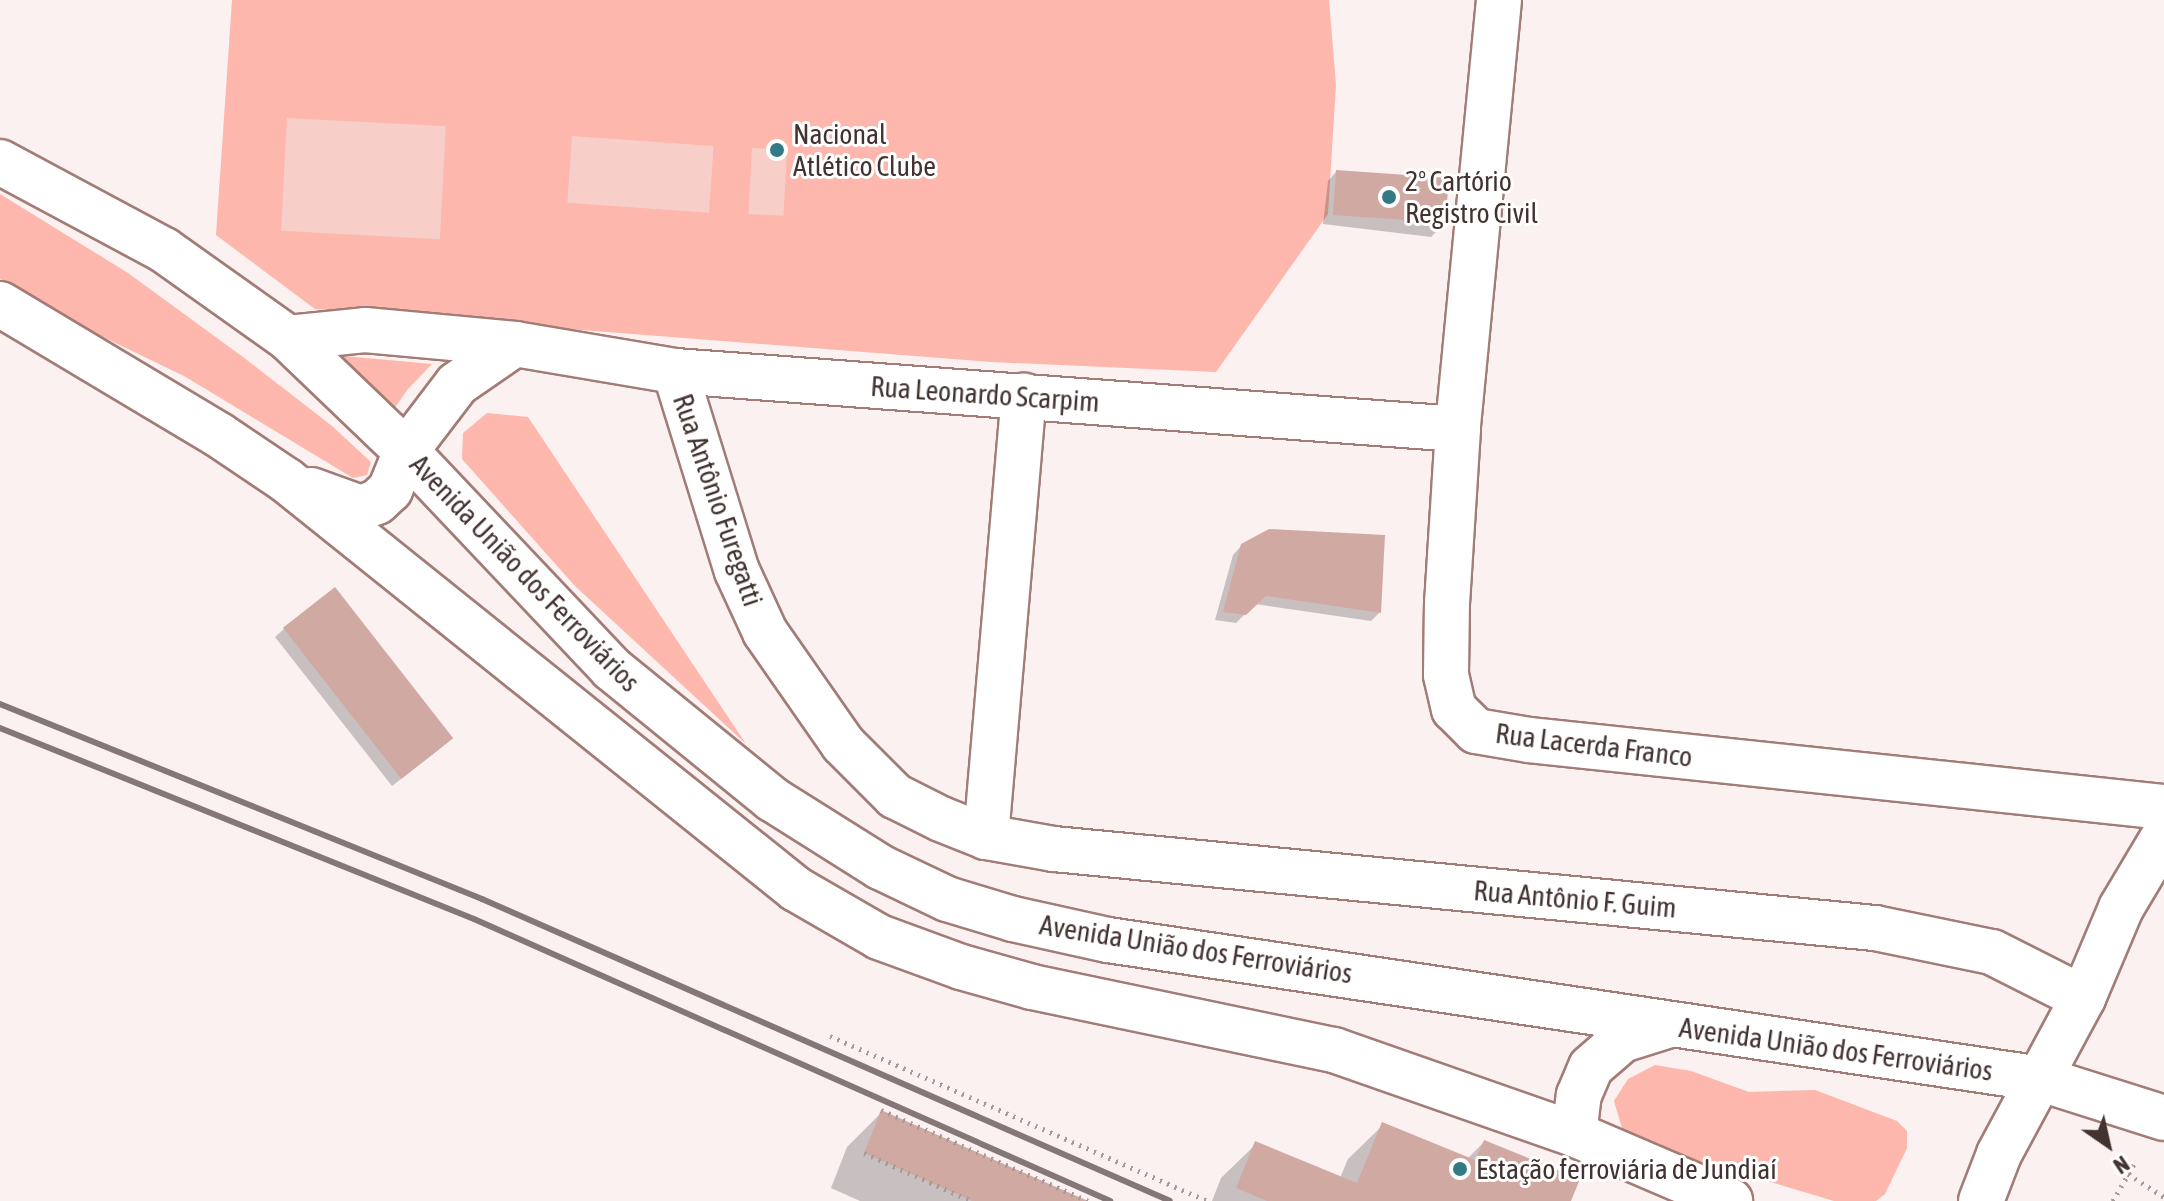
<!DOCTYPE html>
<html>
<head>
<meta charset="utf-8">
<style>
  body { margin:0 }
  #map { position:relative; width:2164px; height:1201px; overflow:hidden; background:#faf1f0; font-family:"Asap Condensed",sans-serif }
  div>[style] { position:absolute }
  .green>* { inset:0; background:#fdb7ad }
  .water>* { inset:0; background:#f7cfc8; transform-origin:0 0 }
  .shadow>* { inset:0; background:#0003 }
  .building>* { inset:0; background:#d1a9a3; transform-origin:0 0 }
  .path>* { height:5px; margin-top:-2.5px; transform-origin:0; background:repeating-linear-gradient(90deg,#a69a99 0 2px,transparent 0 8px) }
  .roads { filter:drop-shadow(2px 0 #a27c77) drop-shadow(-2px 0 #a27c77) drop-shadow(0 2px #a27c77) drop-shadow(0 -2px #a27c77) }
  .minor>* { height:44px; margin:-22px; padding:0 22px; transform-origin:22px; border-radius:22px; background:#fff }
  .major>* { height:44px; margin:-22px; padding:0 22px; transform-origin:22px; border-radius:22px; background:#fff }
  .rail>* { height:6px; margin:-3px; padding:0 3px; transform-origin:3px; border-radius:3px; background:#857776 }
  .dots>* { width:22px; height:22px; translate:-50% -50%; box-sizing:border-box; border:4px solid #fff; border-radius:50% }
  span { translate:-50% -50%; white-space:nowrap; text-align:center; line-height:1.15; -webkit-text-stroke:6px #fff; paint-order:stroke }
  .poi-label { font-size:28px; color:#423230 }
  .left { translate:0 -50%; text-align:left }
  .street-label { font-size:28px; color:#423230 }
  .north { position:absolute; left:2068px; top:1105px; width:80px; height:80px; -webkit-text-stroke:6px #fff; paint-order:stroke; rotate:146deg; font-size:22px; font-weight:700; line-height:32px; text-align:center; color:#423230 }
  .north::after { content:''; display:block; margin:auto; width:28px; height:36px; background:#423230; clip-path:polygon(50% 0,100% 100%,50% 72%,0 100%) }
</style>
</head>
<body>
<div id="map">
  <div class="green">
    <i style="clip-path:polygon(232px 0,1329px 0,1336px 85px,1328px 214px,1216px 372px,991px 362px,315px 309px,216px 235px)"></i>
    <i style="clip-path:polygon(0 194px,128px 273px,243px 357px,332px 426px,371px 462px,367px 475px,353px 478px,184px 376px,101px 336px,0 279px)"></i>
    <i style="clip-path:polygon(332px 353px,344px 356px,432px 364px,407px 390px,390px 415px)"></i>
    <i style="clip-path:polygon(487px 413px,528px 417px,746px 744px,575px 586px,462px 459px,463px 433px)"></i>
    <i style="clip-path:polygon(1655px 1065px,1691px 1071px,1749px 1092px,1815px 1090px,1897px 1121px,1907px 1131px,1907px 1148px,1885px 1194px,1876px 1201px,1834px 1201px,1751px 1176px,1709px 1172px,1624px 1135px,1614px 1101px,1628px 1079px)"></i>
  </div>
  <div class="water">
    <i style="left:287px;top:118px;width:159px;height:113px;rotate:3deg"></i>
    <i style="left:572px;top:136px;width:142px;height:67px;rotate:4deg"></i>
    <i style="left:752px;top:148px;width:35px;height:66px;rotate:3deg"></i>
  </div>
  <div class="shadow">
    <i style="clip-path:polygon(1336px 172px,1440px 228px,1431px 237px,1323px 224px,1328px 181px)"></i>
    <i style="clip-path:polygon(1242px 545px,1380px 612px,1371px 621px,1255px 604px,1236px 623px,1215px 620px,1233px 555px)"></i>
    <i style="clip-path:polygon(284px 629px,442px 747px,392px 786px,275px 637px)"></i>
    <i style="clip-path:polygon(881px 1113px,1083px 1201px,860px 1201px,831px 1188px,847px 1147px)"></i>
    <i style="clip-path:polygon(1383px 1125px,1467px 1159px,1484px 1142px,1569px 1201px,1212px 1201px,1221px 1178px,1256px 1144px,1340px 1178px,1348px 1159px)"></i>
  </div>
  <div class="building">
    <i style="left:1336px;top:170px;width:113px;height:45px;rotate:4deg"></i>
    <i style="clip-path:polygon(1269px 529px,1385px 535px,1381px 613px,1266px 596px,1246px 615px,1223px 612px,1241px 544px)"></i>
    <i style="left:335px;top:587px;width:192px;height:66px;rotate:52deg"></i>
    <i style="clip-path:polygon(881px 1110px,1088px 1201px,972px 1201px,864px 1153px)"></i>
    <i style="clip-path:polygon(1382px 1122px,1475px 1160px,1484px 1140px,1580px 1179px,1571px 1201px,1267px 1201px,1236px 1188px,1255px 1141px,1357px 1183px)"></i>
  </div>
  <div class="path">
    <i style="left:830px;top:1036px;width:412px;rotate:23.6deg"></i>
    <i style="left:881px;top:1110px;width:226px;rotate:23.7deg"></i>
    <i style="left:864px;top:1153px;width:118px;rotate:24deg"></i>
    <i style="left:2128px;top:1174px;width:43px;rotate:32.6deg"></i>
    <i style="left:2113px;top:1201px;width:43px;rotate:-60.4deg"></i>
  </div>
  <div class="roads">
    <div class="minor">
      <i style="left:1499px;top:0;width:431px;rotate:95.5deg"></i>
      <i style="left:1458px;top:429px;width:173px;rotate:93.6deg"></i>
      <i style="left:1447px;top:602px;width:73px;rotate:90.8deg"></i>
      <i style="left:1446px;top:675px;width:35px;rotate:77deg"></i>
      <i style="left:1454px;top:709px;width:31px;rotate:45deg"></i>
      <i style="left:1476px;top:731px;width:54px;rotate:9.6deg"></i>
      <i style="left:1529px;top:740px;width:639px;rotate:6.02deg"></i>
      <i style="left:288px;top:338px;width:77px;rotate:-5.9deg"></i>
      <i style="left:365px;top:330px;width:151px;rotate:5.3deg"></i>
      <i style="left:515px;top:344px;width:162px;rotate:9.6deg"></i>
      <i style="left:675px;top:371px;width:785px;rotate:4.24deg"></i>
      <i style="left:675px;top:371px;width:209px;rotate:72.8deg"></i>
      <i style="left:737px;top:571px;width:67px;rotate:65.3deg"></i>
      <i style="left:765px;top:632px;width:136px;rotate:55.1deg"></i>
      <i style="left:843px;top:744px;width:74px;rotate:45deg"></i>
      <i style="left:895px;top:796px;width:51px;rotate:26.6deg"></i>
      <i style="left:941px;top:819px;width:48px;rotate:21.8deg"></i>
      <i style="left:986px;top:837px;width:69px;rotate:10deg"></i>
      <i style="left:1054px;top:849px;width:825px;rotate:5.5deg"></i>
      <i style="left:1875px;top:928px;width:119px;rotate:11.6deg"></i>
      <i style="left:1992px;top:952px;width:102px;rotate:26.8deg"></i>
      <i style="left:406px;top:451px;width:84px;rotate:-52.7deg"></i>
      <i style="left:457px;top:384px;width:70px;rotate:-34.6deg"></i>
      <i style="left:986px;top:837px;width:443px;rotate:-85.1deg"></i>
    </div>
    <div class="major">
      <i style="left:0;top:162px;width:186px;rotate:28.2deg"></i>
      <i style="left:164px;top:250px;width:152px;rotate:35.4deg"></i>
      <i style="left:288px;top:338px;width:163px;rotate:43.8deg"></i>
      <i style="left:406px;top:451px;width:299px;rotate:46.6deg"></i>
      <i style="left:611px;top:668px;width:208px;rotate:39.1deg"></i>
      <i style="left:772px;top:799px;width:128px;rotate:32.2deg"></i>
      <i style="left:880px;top:867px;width:74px;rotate:25.5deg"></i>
      <i style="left:947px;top:899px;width:69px;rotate:16.9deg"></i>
      <i style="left:1013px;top:919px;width:97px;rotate:12.5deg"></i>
      <i style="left:1108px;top:940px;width:943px;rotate:8.47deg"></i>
      <i style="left:2041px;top:1079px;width:129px;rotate:17.6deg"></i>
      <i style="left:0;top:304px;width:255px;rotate:30.9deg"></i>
      <i style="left:219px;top:435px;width:81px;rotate:33.9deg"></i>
      <i style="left:286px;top:480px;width:654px;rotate:38.73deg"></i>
      <i style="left:796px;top:889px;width:96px;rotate:30deg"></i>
      <i style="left:879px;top:937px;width:87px;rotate:20.1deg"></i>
      <i style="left:961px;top:967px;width:74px;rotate:15.7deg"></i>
      <i style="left:1032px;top:987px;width:309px;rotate:11.8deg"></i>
      <i style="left:1334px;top:1050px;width:254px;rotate:19.3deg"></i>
      <i style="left:1574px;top:1134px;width:170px;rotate:23.2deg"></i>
      <i style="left:311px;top:490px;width:53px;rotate:19.8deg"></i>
      <i style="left:361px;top:508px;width:17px;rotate:-21deg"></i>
      <i style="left:377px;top:502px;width:18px;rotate:-43deg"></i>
      <i style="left:390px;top:490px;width:42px;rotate:-67.7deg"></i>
      <i style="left:1574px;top:1134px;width:39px;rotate:-83deg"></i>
      <i style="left:1579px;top:1095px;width:30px;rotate:-67deg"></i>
      <i style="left:1591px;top:1067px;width:41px;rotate:-41.1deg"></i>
      <i style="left:1622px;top:1040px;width:50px;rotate:-17.4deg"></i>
      <i style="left:1981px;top:1201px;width:50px;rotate:-69deg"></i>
      <i style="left:1999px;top:1154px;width:177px;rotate:-61.7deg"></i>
      <i style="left:2083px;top:998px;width:98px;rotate:-67.1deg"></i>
      <i style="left:2121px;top:908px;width:84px;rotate:-59.2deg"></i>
    </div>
  </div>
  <div class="rail">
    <i style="left:0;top:704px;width:520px;rotate:22.03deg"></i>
    <i style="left:482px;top:899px;width:751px;rotate:23.7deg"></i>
    <i style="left:0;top:728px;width:511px;rotate:21.95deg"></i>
    <i style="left:474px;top:919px;width:696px;rotate:23.91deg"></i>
  </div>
  <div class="dots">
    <i style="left:777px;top:150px;background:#337a85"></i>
    <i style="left:1389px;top:197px;background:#337a85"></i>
    <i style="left:1460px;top:1169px;background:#337a85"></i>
  </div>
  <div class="poi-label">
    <span class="left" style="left:793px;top:150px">Nacional<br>Atlético Clube</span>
    <span class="left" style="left:1405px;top:197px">2º Cartório<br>Registro Civil</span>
    <span class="left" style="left:1476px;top:1169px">Estação ferroviária de Jundiaí</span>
  </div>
  <div class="street-label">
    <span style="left:985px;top:394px;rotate:4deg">Rua Leonardo Scarpim</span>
    <span style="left:718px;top:500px;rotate:71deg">Rua Antônio Furegatti</span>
    <span style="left:525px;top:573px;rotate:46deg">Avenida União dos Ferroviários</span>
    <span style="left:1594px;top:745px;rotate:7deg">Rua Lacerda Franco</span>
    <span style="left:1575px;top:899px;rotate:5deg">Rua Antônio F. Guim</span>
    <span style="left:1196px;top:949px;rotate:9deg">Avenida União dos Ferroviários</span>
    <span style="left:1836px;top:1049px;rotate:8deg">Avenida União dos Ferroviários</span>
  </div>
  <div class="north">N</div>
</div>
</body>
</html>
